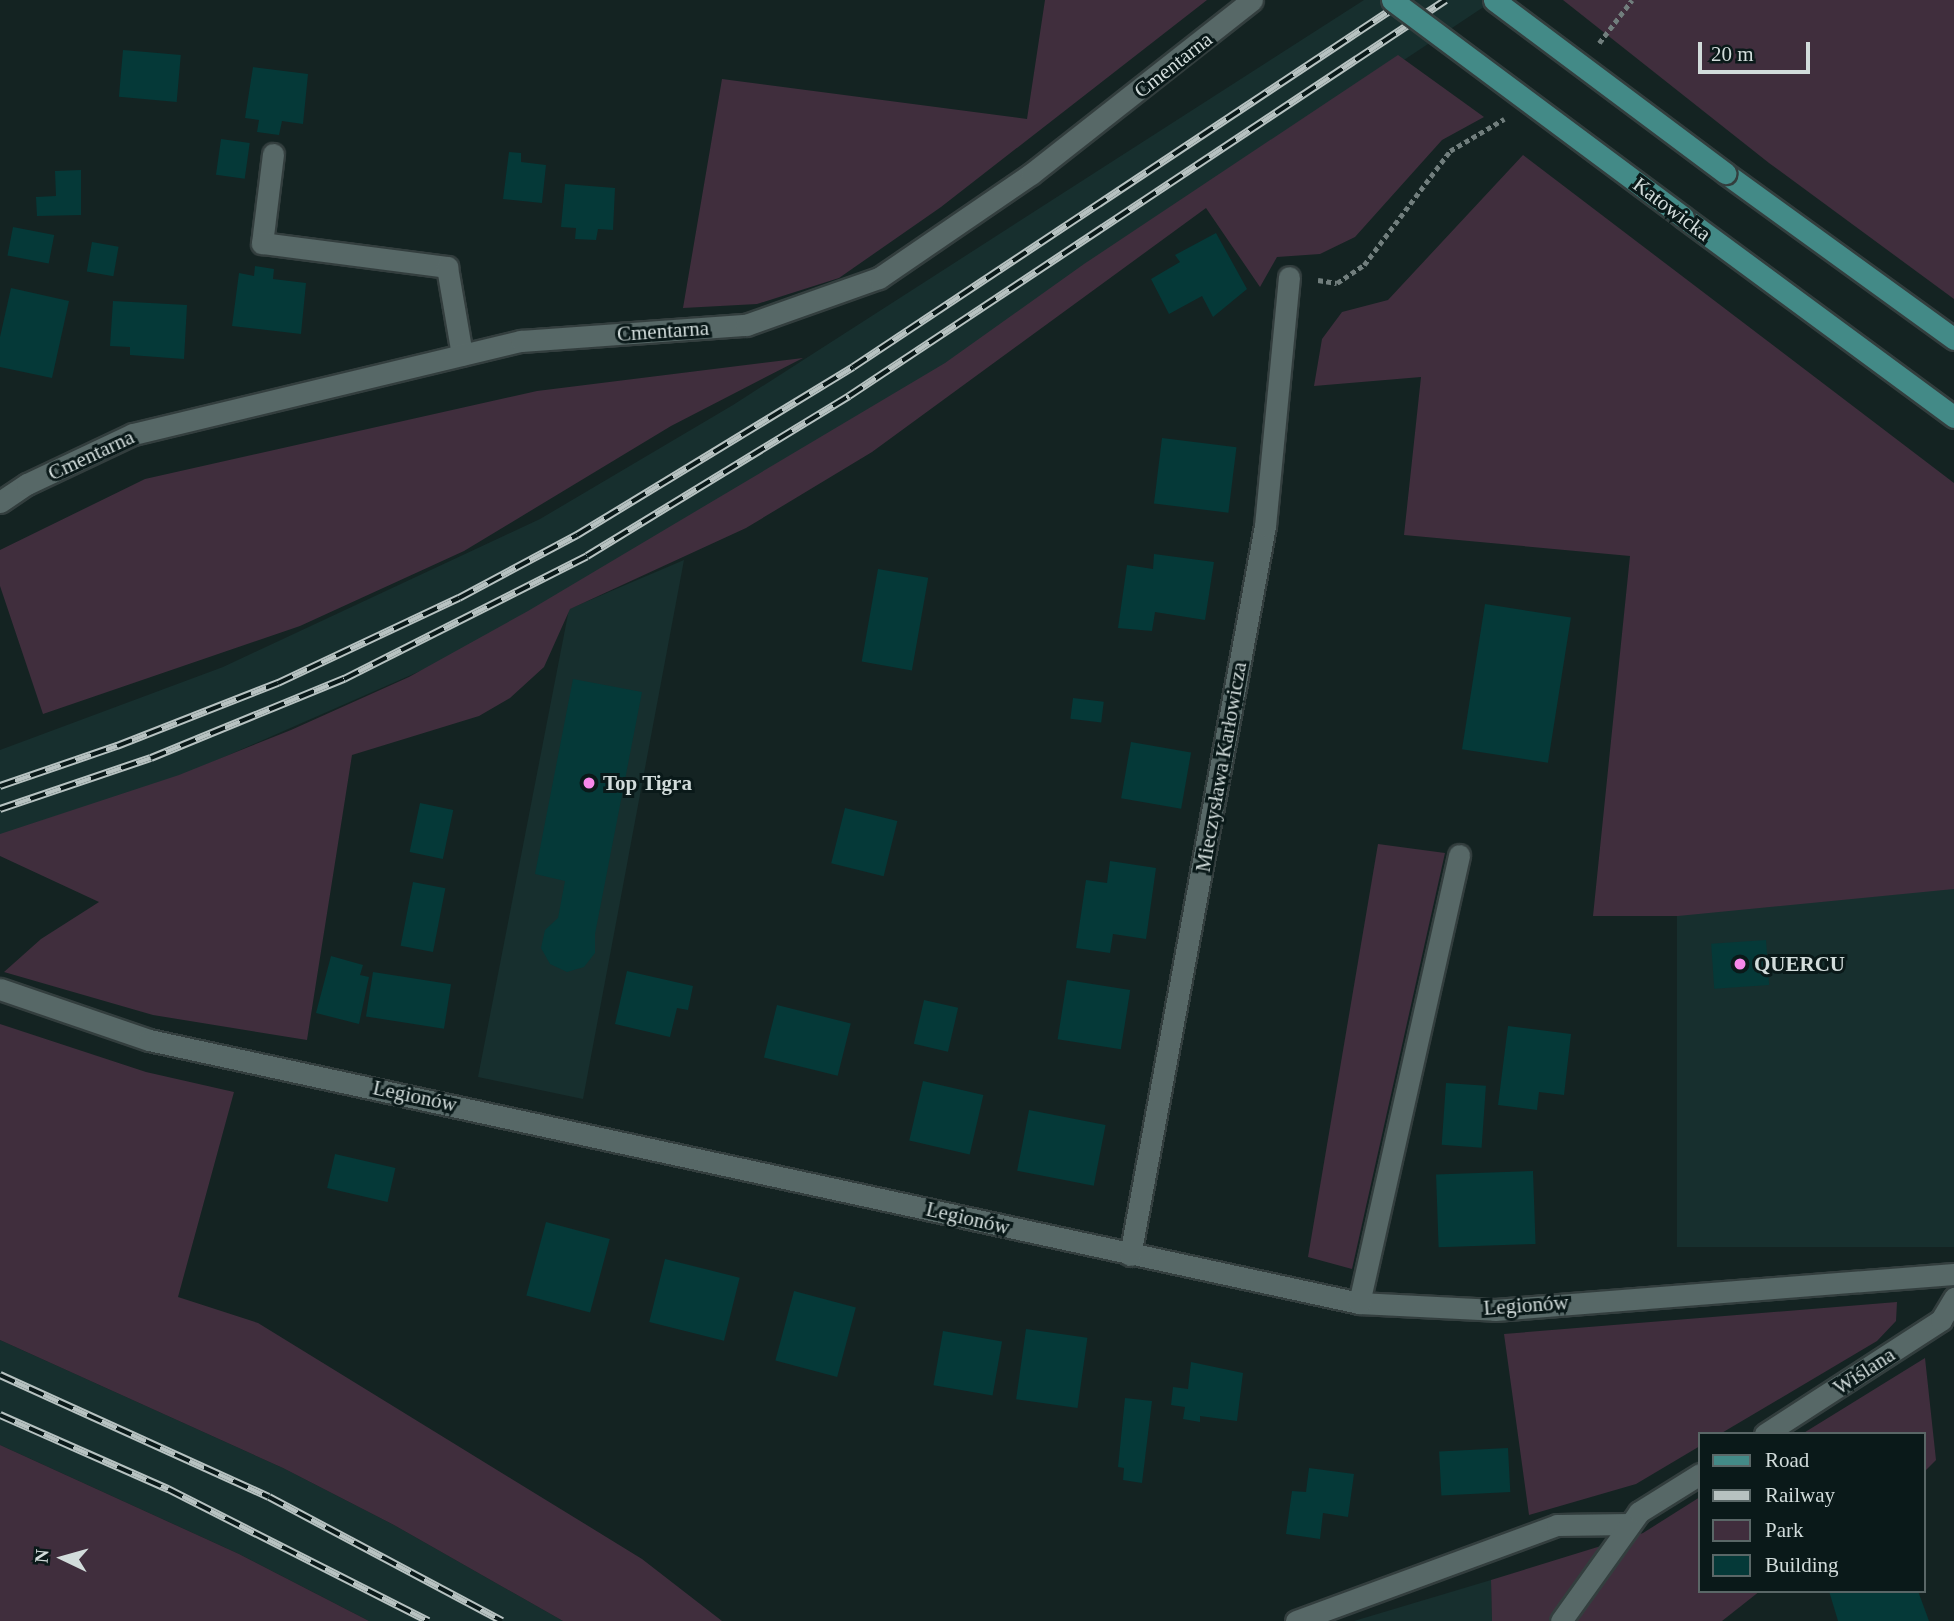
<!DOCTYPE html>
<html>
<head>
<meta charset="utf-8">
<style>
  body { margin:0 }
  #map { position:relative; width:1954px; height:1621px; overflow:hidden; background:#142322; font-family:Georgia,serif }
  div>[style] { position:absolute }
  .built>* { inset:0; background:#172f2e; transform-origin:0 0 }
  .green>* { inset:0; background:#402e3d }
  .building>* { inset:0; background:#053938; transform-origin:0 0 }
  .path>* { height:4.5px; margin-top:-2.25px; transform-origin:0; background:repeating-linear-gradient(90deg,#717e7d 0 5px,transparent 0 8.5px) }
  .roads { filter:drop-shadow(2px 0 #333e3e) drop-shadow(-2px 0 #333e3e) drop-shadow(0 2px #333e3e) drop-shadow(0 -2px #333e3e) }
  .minor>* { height:21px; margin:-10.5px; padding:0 10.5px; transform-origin:10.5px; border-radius:10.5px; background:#576867 }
  .major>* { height:21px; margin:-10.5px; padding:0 10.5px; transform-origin:10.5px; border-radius:10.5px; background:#438a87 }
  .rail>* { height:8px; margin-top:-4px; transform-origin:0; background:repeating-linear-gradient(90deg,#0a1919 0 16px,#b7c2c1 0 32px); box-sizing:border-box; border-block:2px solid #b7c2c1 }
  .bridges { filter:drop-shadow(2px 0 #333e3e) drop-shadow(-2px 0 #333e3e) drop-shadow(0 2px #333e3e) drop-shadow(0 -2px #333e3e) }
  .major-bridge>* { height:21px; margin:-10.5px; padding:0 10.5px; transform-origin:10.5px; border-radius:10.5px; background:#438a87 }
  .dots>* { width:19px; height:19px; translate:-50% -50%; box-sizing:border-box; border:4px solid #0a1919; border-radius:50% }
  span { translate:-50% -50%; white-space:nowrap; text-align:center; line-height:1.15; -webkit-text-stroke:6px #0a1919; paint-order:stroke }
  .street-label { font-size:21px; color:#d2dcdb }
  .poi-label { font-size:21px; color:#d2dcdb; font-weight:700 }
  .left { translate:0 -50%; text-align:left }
  .legend { position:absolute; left:1698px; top:1432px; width:228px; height:161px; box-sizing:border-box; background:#0a1919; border:2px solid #5a6767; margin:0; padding:9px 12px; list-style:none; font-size:21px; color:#d2dcdb }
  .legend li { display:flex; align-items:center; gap:14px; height:35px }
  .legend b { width:35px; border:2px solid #5a6767 }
  .north { position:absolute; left:28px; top:1523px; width:70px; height:70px; -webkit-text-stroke:5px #0a1919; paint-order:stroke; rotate:275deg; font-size:19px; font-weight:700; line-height:28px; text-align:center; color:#d2dcdb }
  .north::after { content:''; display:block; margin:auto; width:24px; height:32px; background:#d2dcdb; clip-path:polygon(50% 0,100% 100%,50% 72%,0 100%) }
  .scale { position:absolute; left:1698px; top:42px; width:112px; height:32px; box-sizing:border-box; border:4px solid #d2dcdb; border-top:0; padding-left:9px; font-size:21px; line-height:24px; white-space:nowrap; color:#d2dcdb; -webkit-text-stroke:5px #0a1919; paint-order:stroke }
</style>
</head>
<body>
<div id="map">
  <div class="built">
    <i style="clip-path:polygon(1364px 0,1494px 0,879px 410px,452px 657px,165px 783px,0 841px,0 750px,223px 667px,540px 519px,733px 405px)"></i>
    <i style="clip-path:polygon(684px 560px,583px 1099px,478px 1077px,569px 609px)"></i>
    <i style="left:1954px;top:889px;width:358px;height:277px;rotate:90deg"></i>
    <i style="clip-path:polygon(0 1340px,283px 1468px,394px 1525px,563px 1621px,369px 1621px,239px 1554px,0 1445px)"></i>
    <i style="clip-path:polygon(1491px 1580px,1492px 1621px,1354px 1621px)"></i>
  </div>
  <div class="green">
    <i style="clip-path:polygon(1045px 0,1207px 0,941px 207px,839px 278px,757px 304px,683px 308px,722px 79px,1027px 119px)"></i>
    <i style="clip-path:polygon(1563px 0,1954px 0,1954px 299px,1769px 163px)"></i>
    <i style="clip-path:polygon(1398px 55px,1484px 117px,1442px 140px,1355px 237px,1320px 254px,1277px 257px,1260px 287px,1206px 208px,872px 452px,746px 528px,570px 609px,544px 667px,510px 698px,479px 716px,352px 755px,307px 1040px,153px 1015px,4px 972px,41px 939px,99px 902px,0 856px,0 834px,179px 775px,291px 730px,409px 677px,528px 611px,945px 363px,1084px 264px)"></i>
    <i style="clip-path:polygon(1523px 155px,1954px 483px,1954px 889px,1678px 916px,1593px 916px,1630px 556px,1404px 535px,1421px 377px,1314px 386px,1322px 339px,1342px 312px,1388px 300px)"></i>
    <i style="clip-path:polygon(803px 358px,671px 426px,464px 551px,300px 626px,43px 714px,0 586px,0 550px,145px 479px,537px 391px)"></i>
    <i style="clip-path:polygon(1378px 844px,1445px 853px,1352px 1269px,1308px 1257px)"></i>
    <i style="clip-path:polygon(0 1024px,146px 1072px,234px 1092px,178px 1297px,258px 1323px,642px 1559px,722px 1621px,563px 1621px,394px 1525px,283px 1468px,0 1340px)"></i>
    <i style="clip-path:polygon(1897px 1302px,1896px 1321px,1877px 1341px,1720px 1434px,1700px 1434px,1700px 1446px,1636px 1484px,1529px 1515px,1504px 1334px)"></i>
    <i style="clip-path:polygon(1925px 1358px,1936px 1460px,1924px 1472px,1924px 1434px,1802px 1434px)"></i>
    <i style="clip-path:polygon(0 1445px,239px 1554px,369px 1621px,0 1621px)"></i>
    <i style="clip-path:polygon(1700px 1497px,1700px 1591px,1760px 1591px,1722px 1621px,1492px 1621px,1491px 1580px,1643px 1533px)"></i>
  </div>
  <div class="building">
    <i style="left:123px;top:50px;width:58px;height:47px;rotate:5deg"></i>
    <i style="clip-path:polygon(253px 67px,308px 74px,303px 124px,282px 121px,279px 135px,257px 132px,259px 120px,245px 118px)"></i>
    <i style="left:221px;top:139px;width:29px;height:36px;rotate:8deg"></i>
    <i style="clip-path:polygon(509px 152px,521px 153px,521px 162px,546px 165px,542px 203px,503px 199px)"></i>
    <i style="clip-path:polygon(81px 170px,81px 215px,37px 216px,36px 197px,56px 196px,55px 171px)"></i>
    <i style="clip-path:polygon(565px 184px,615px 188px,613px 230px,598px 229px,596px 240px,575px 239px,576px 228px,561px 227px)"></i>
    <i style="left:13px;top:227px;width:42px;height:29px;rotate:11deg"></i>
    <i style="clip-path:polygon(1216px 233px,1247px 289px,1213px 317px,1202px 296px,1169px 314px,1151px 279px,1180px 262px,1175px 255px)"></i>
    <i style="left:92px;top:242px;width:27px;height:30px;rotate:10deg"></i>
    <i style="clip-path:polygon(255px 266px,274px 269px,273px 279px,306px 283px,301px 334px,232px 326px,239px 273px,254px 276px)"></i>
    <i style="clip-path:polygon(11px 288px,69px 301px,52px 378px,0 367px,0 337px)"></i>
    <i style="clip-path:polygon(113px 301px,187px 305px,184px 359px,130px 355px,130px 347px,110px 346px)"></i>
    <i style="left:1162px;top:438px;width:75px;height:66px;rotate:7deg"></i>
    <i style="clip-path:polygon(1154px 554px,1214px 562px,1205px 620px,1155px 612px,1152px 631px,1118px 628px,1127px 565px,1153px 569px)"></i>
    <i style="left:878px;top:569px;width:51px;height:94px;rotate:10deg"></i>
    <i style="left:1485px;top:604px;width:87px;height:147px;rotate:9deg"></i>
    <i style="clip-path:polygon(573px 679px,642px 692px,595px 934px,595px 953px,584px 967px,567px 972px,550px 964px,541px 948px,545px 930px,558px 918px,565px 881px,535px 874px)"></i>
    <i style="left:1073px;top:698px;width:31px;height:21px;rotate:7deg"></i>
    <i style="left:1131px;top:742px;width:61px;height:57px;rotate:10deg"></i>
    <i style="left:420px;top:803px;width:34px;height:50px;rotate:12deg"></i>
    <i style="left:845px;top:808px;width:54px;height:57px;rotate:14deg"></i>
    <i style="clip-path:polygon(1110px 861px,1156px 868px,1146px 939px,1113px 934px,1110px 953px,1076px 948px,1086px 880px,1107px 883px)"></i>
    <i style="left:413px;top:882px;width:33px;height:65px;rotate:11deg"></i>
    <i style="left:1766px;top:940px;width:45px;height:55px;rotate:86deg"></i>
    <i style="clip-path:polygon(331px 956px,363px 965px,360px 975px,369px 977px,359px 1024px,316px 1013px)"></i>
    <i style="clip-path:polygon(627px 971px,693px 986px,688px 1010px,677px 1008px,670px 1037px,615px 1024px)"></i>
    <i style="left:373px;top:972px;width:79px;height:45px;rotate:9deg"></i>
    <i style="left:1067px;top:980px;width:64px;height:60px;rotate:9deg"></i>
    <i style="left:924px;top:1000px;width:35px;height:45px;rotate:13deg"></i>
    <i style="left:777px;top:1005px;width:76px;height:54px;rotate:14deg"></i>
    <i style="clip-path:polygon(1508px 1026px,1571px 1034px,1564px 1095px,1539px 1092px,1537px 1110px,1498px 1105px)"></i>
    <i style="left:923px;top:1081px;width:62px;height:61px;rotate:13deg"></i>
    <i style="left:1446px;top:1083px;width:40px;height:62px;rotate:4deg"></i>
    <i style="left:1029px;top:1110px;width:78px;height:62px;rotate:11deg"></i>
    <i style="left:335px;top:1154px;width:62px;height:35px;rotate:13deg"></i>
    <i style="left:1533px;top:1171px;width:73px;height:97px;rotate:88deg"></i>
    <i style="left:546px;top:1222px;width:66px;height:76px;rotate:15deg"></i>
    <i style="left:665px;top:1259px;width:77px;height:65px;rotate:14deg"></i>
    <i style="left:794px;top:1291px;width:64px;height:72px;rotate:15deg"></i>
    <i style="left:1026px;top:1329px;width:62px;height:71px;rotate:8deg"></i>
    <i style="left:943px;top:1331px;width:60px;height:55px;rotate:10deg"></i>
    <i style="clip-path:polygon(1191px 1362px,1243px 1373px,1237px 1421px,1200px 1416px,1200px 1422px,1183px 1419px,1185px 1407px,1171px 1405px,1173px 1387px,1188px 1389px)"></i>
    <i style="clip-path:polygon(1125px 1398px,1152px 1401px,1142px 1483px,1123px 1480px,1124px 1468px,1118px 1467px)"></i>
    <i style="left:1508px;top:1448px;width:44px;height:69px;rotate:87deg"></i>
    <i style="clip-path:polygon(1309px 1468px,1354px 1474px,1348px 1517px,1323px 1513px,1320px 1539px,1286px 1534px,1292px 1491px,1306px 1492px)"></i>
    <i style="clip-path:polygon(1829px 1591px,1918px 1591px,1929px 1621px,1838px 1621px)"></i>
  </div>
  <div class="path">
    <i style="left:1599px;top:43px;width:54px;rotate:-52.5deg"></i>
    <i style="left:1318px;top:280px;width:19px;rotate:9deg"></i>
    <i style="left:1337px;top:283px;width:32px;rotate:-34deg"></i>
    <i style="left:1364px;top:265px;width:143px;rotate:-53deg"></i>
    <i style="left:1450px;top:151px;width:63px;rotate:-30.7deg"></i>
  </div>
  <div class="roads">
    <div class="minor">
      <i style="left:273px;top:154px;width:90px;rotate:97deg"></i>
      <i style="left:262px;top:243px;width:187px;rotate:7.4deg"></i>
      <i style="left:447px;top:267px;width:89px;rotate:80.3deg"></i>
      <i style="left:0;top:502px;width:32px;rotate:-34deg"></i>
      <i style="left:27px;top:484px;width:117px;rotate:-25.3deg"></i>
      <i style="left:133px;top:434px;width:399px;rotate:-13.5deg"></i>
      <i style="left:521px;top:341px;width:226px;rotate:-4.1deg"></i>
      <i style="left:746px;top:325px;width:141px;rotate:-19.5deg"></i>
      <i style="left:879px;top:278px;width:184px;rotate:-34.4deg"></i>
      <i style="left:1031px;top:174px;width:281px;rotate:-38.2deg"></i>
      <i style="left:0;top:989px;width:157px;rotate:18.9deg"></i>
      <i style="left:149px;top:1040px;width:1238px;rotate:12.26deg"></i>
      <i style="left:1359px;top:1303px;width:136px;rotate:2.9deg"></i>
      <i style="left:1495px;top:1310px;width:460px;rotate:-4.5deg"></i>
      <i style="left:1130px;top:1255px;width:741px;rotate:-79.51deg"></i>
      <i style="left:1265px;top:526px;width:250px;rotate:-84.5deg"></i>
      <i style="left:1359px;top:1303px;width:459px;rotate:-77.4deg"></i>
      <i style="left:1765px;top:1434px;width:210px;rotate:-32.9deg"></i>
      <i style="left:1941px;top:1320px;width:26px;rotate:-59deg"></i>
      <i style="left:1296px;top:1621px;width:278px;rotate:-20.2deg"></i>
      <i style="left:1557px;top:1525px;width:73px;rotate:-0.8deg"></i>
      <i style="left:1561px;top:1621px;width:134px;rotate:-54.4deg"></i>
      <i style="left:1639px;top:1512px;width:72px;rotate:-31.9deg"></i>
    </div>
    <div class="major">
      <i style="left:1725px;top:173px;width:283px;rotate:35.9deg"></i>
      <i style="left:1683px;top:217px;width:337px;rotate:36.4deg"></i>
    </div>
  </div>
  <div class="rail">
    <i style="left:0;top:786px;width:124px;rotate:-18.9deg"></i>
    <i style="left:117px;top:746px;width:173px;rotate:-21.4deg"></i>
    <i style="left:278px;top:683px;width:200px;rotate:-25.2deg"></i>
    <i style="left:459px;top:598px;width:134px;rotate:-28.1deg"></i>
    <i style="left:577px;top:535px;width:323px;rotate:-31.3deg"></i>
    <i style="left:853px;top:367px;width:664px;rotate:-33.57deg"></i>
    <i style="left:0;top:809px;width:159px;rotate:-18.7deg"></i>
    <i style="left:151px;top:758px;width:209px;rotate:-22.3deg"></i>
    <i style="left:344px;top:679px;width:272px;rotate:-26.8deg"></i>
    <i style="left:587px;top:556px;width:307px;rotate:-31.4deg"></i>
    <i style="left:849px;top:396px;width:716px;rotate:-33.56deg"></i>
    <i style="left:0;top:1375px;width:295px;rotate:24.4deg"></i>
    <i style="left:269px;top:1497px;width:264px;rotate:28deg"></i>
    <i style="left:0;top:1415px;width:184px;rotate:23.8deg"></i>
    <i style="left:168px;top:1489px;width:292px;rotate:26.9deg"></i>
  </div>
  <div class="bridges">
    <div class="major-bridge">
      <i style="left:1392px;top:0;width:363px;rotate:36.7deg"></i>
      <i style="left:1494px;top:0;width:289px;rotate:36.8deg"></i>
    </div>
  </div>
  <div class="dots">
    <i style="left:589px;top:783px;background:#f888ea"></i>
    <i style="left:1740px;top:964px;background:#f888ea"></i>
  </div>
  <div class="street-label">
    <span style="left:1173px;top:65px;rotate:-38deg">Cmentarna</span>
    <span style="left:1672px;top:209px;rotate:37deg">Katowicka</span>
    <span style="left:663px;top:331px;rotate:-4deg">Cmentarna</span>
    <span style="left:91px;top:455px;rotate:-25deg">Cmentarna</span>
    <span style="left:1221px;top:767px;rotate:-80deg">Mieczysława Karłowicza</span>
    <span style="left:415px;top:1096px;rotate:12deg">Legionów</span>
    <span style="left:968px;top:1218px;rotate:13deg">Legionów</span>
    <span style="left:1526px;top:1305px;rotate:-4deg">Legionów</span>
    <span style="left:1864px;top:1371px;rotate:-33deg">Wiślana</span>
  </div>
  <div class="poi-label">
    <span class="left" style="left:603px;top:783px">Top Tigra</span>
    <span class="left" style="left:1754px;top:964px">QUERCU</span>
  </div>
  <ul class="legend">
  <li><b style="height:9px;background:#438a87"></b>Road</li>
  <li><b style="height:9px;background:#b7c2c1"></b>Railway</li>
  <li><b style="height:19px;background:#402e3d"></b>Park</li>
  <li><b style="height:19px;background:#053938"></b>Building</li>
  </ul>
  <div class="north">N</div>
  <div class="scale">20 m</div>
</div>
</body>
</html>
